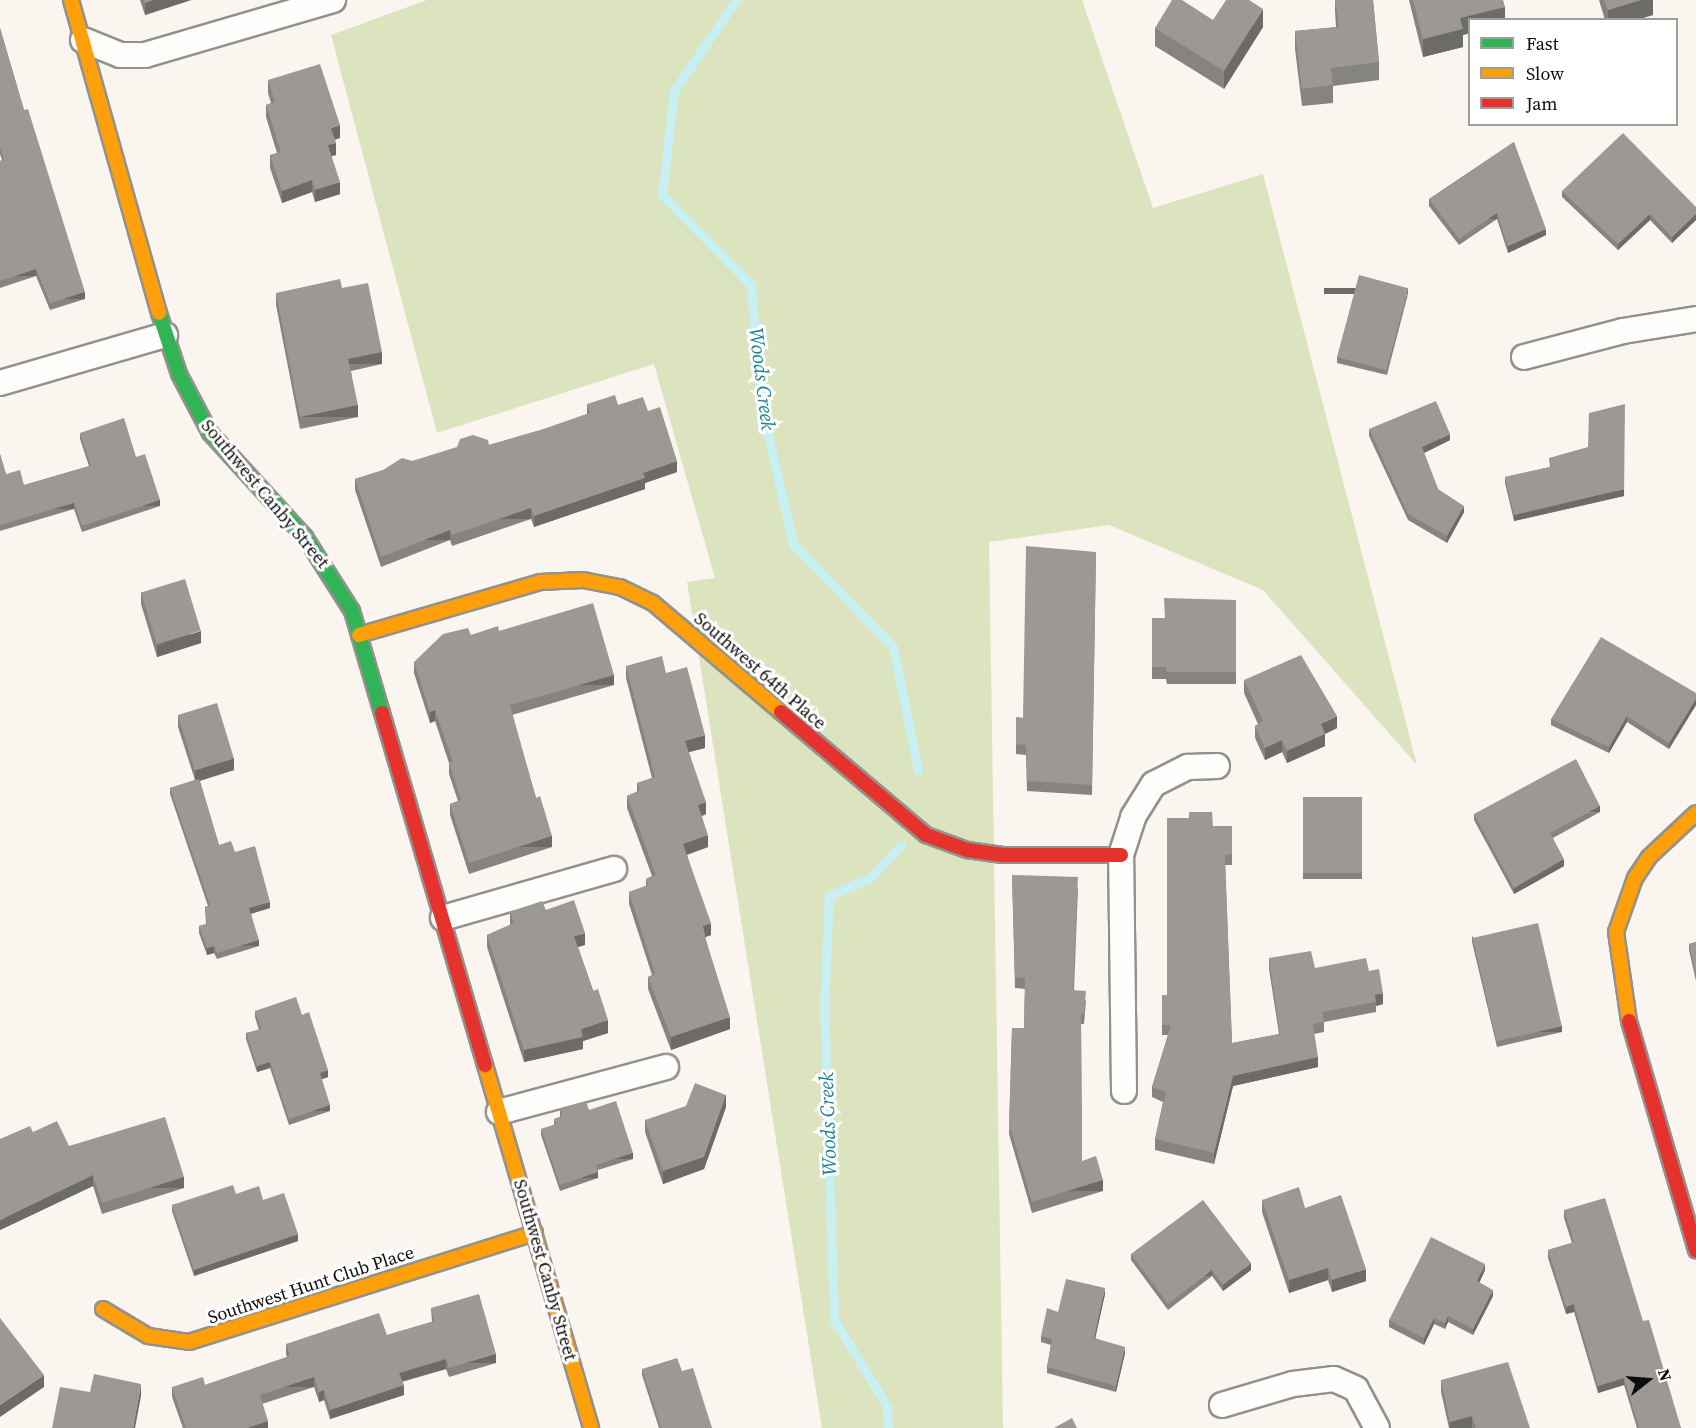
<!DOCTYPE html>
<html>
<head>
<meta charset="utf-8">
<style>
  body { margin:0 }
  #map { position:relative; width:1696px; height:1428px; overflow:hidden; background:#faf5ef; font-family:"Source Serif 4",serif }
  div>[style] { position:absolute }
  .forest>* { inset:0; background:#dce4bf }
  .stream>* { height:9px; margin:-4.5px; padding:0 4.5px; transform-origin:4.5px; border-radius:4.5px; background:#c8eff2 }
  .roads { filter:drop-shadow(2px 0 #93918e) drop-shadow(-2px 0 #93918e) drop-shadow(0 2px #93918e) drop-shadow(0 -2px #93918e) }
  .street>* { height:24px; margin:-12px; padding:0 12px; transform-origin:12px; border-radius:12px; background:#fefefd }
  .fast>* { height:14px; margin:-7px; padding:0 7px; transform-origin:7px; border-radius:7px; background:#30b455 }
  .slow>* { height:14px; margin:-7px; padding:0 7px; transform-origin:7px; border-radius:7px; background:#ff9f0a }
  .jam>* { height:14px; margin:-7px; padding:0 7px; transform-origin:7px; border-radius:7px; background:#e5322d }
  .wall>* { inset:0; background:#868480; transform-origin:0 0 }
  .shaded-wall>* { inset:0; background:#6d6b68; transform-origin:0 0 }
  .building>* { inset:0; background:#9c9995; transform-origin:0 0 }
  span { translate:-50% -50%; white-space:nowrap; text-align:center; line-height:1.15; -webkit-text-stroke:6px #fff; paint-order:stroke }
  .street-label { font-size:18px; color:#0c0c0c }
  .water-label { font-size:20px; color:#1b8198; font-style:italic }
  .legend { position:absolute; left:1468px; top:18px; width:210px; height:108px; box-sizing:border-box; background:#fff; border:2px solid #9e9e9e; margin:0; padding:8px 10px; list-style:none; font-size:18px; color:#0c0c0c }
  .legend li { display:flex; align-items:center; gap:12px; height:30px }
  .legend b { width:30px; border:2px solid #9e9e9e }
  .north { position:absolute; left:1618px; top:1350px; width:60px; height:60px; -webkit-text-stroke:4px #fff; paint-order:stroke; rotate:73deg; font-size:16px; font-weight:700; line-height:24px; text-align:center; color:#0c0c0c }
  .north::after { content:''; display:block; margin:auto; width:21px; height:27px; background:#0c0c0c; clip-path:polygon(50% 0,100% 100%,50% 72%,0 100%) }
</style>
</head>
<body>
<div id="map">
  <div class="forest">
    <i style="clip-path:polygon(427px 0,1082px 0,1153px 208px,1263px 174px,1417px 765px,1263px 590px,1109px 525px,989px 542px,1003px 1428px,822px 1428px,687px 582px,715px 578px,654px 364px,437px 433px,331px 35px)"></i>
  </div>
  <div class="stream">
    <i style="left:736px;top:0;width:110px;rotate:124.3deg"></i>
    <i style="left:674px;top:91px;width:105px;rotate:96.6deg"></i>
    <i style="left:662px;top:195px;width:127px;rotate:45.3deg"></i>
    <i style="left:751px;top:285px;width:119px;rotate:85.2deg"></i>
    <i style="left:761px;top:404px;width:144px;rotate:77.1deg"></i>
    <i style="left:793px;top:544px;width:144px;rotate:45.8deg"></i>
    <i style="left:893px;top:647px;width:126px;rotate:78.5deg"></i>
    <i style="left:888px;top:1428px;width:22px;rotate:-93deg"></i>
    <i style="left:887px;top:1406px;width:101px;rotate:-121.6deg"></i>
    <i style="left:834px;top:1320px;width:311px;rotate:-91.8deg"></i>
    <i style="left:824px;top:1009px;width:113px;rotate:-87.5deg"></i>
    <i style="left:829px;top:896px;width:46px;rotate:-24.3deg"></i>
    <i style="left:871px;top:877px;width:44px;rotate:-46.8deg"></i>
  </div>
  <div class="roads">
    <div class="street">
      <i style="left:83px;top:40px;width:40px;rotate:22deg"></i>
      <i style="left:120px;top:55px;width:25px"></i>
      <i style="left:145px;top:55px;width:196px;rotate:-16.3deg"></i>
      <i style="left:1524px;top:357px;width:102px;rotate:-14.7deg"></i>
      <i style="left:1623px;top:331px;width:74px;rotate:-9.3deg"></i>
      <i style="left:0;top:383px;width:172px;rotate:-16.2deg"></i>
      <i style="left:443px;top:918px;width:178px;rotate:-16deg"></i>
      <i style="left:1124px;top:1091px;width:236px;rotate:-90.7deg"></i>
      <i style="left:1121px;top:855px;width:40px;rotate:-72deg"></i>
      <i style="left:1133px;top:817px;width:39px;rotate:-58deg"></i>
      <i style="left:1154px;top:784px;width:38px;rotate:-27deg"></i>
      <i style="left:1188px;top:767px;width:29px;rotate:-2deg"></i>
      <i style="left:499px;top:1112px;width:173px;rotate:-15.1deg"></i>
      <i style="left:1222px;top:1405px;width:74px;rotate:-16.5deg"></i>
      <i style="left:1293px;top:1384px;width:41px;rotate:-7deg"></i>
      <i style="left:1334px;top:1379px;width:24px;rotate:24deg"></i>
      <i style="left:1356px;top:1389px;width:44px;rotate:61.7deg"></i>
    </div>
    <div class="fast">
      <i style="left:159px;top:313px;width:64px;rotate:71.8deg"></i>
      <i style="left:179px;top:374px;width:67px;rotate:62.3deg"></i>
      <i style="left:210px;top:433px;width:141px;rotate:47.6deg"></i>
      <i style="left:305px;top:537px;width:88px;rotate:57.6deg"></i>
      <i style="left:352px;top:611px;width:106px;rotate:73.6deg"></i>
    </div>
    <div class="slow">
      <i style="left:71px;top:0;width:325px;rotate:74.3deg"></i>
      <i style="left:359px;top:635px;width:189px;rotate:-16.3deg"></i>
      <i style="left:540px;top:582px;width:43px;rotate:-2.7deg"></i>
      <i style="left:583px;top:580px;width:38px;rotate:11deg"></i>
      <i style="left:620px;top:587px;width:37px;rotate:26deg"></i>
      <i style="left:653px;top:603px;width:168px;rotate:40.4deg"></i>
      <i style="left:1629px;top:1021px;width:90px;rotate:-98.3deg"></i>
      <i style="left:1616px;top:932px;width:57px;rotate:-70.6deg"></i>
      <i style="left:1635px;top:878px;width:25px;rotate:-56deg"></i>
      <i style="left:1649px;top:857px;width:64px;rotate:-43.1deg"></i>
      <i style="left:485px;top:1065px;width:378px;rotate:73.7deg"></i>
      <i style="left:103px;top:1309px;width:52px;rotate:31deg"></i>
      <i style="left:148px;top:1336px;width:41px;rotate:8.3deg"></i>
      <i style="left:189px;top:1342px;width:363px;rotate:-17.5deg"></i>
    </div>
    <div class="jam">
      <i style="left:781px;top:712px;width:190px;rotate:40.3deg"></i>
      <i style="left:926px;top:835px;width:44px;rotate:20.1deg"></i>
      <i style="left:967px;top:850px;width:36px;rotate:8deg"></i>
      <i style="left:1003px;top:855px;width:118px"></i>
      <i style="left:382px;top:713px;width:367px;rotate:73.7deg"></i>
      <i style="left:1629px;top:1021px;width:239px;rotate:73.7deg"></i>
    </div>
  </div>
  <div class="wall">
    <i style="clip-path:polygon(140px 0,191px 0,145px 15px)"></i>
    <i style="clip-path:polygon(1335px 0,1373px 0,1379px 62px,1379px 80px,1333px 86px,1333px 103px,1302px 106px,1295px 49px,1295px 31px,1336px 27px,1335px 11px)"></i>
    <i style="clip-path:polygon(1409px 0,1503px 0,1505px 20px,1470px 20px,1470px 33px,1463px 35px,1463px 47px,1423px 57px)"></i>
    <i style="clip-path:polygon(1599px 0,1653px 0,1653px 15px,1636px 20px,1605px 20px)"></i>
    <i style="clip-path:polygon(1213px 20px,1263px 27px,1224px 89px,1155px 46px,1155px 28px)"></i>
    <i style="clip-path:polygon(0 28px,24px 110px,85px 299px,50px 310px,36px 276px,0 288px,0 161px,2px 160px,0 154px)"></i>
    <i style="clip-path:polygon(268px 80px,340px 138px,335px 139px,336px 155px,331px 156px,340px 194px,315px 202px,312px 192px,282px 203px,270px 168px,270px 155px,277px 153px,266px 117px,266px 105px,271px 103px,268px 93px)"></i>
    <i style="clip-path:polygon(1514px 142px,1546px 235px,1508px 253px,1497px 219px,1459px 245px,1429px 206px,1429px 199px)"></i>
    <i style="clip-path:polygon(1562px 191px,1696px 207px,1696px 220px,1672px 243px,1650px 220px,1618px 250px,1562px 197px)"></i>
    <i style="clip-path:polygon(342px 288px,382px 364px,351px 371px,358px 417px,300px 429px,276px 305px,276px 293px)"></i>
    <i style="clip-path:polygon(1408px 294px,1387px 375px,1337px 363px,1337px 357px)"></i>
    <i style="clip-path:polygon(587px 404px,618px 405px,648px 411px,677px 472px,645px 483px,645px 489px,534px 527px,531px 519px,452px 546px,450px 540px,381px 567px,355px 490px,355px 479px,412px 461px,489px 445px,544px 429px,587px 414px)"></i>
    <i style="clip-path:polygon(1369px 429px,1450px 440px,1424px 453px,1438px 489px,1464px 512px,1447px 543px,1408px 520px,1369px 436px)"></i>
    <i style="clip-path:polygon(80px 433px,136px 457px,160px 506px,82px 532px,74px 509px,0 531px,0 454px,6px 474px,24px 485px,89px 466px,80px 439px)"></i>
    <i style="clip-path:polygon(1549px 458px,1624px 496px,1514px 521px,1505px 483px,1505px 477px,1550px 467px)"></i>
    <i style="clip-path:polygon(1096px 552px,1092px 795px,1027px 791px,1026px 755px,1016px 754px,1016px 717px,1023px 718px)"></i>
    <i style="clip-path:polygon(141px 592px,201px 643px,157px 657px,141px 604px)"></i>
    <i style="clip-path:polygon(1236px 600px,1236px 684px,1167px 684px,1166px 679px,1152px 679px,1152px 618px,1164px 618px)"></i>
    <i style="clip-path:polygon(499px 631px,614px 685px,512px 715px,536px 798px,552px 847px,469px 874px,450px 815px,450px 804px,458px 801px,449px 774px,449px 763px,435px 721px,430px 723px,414px 673px,414px 662px,471px 635px)"></i>
    <i style="clip-path:polygon(626px 666px,666px 673px,705px 748px,689px 752px,706px 814px,702px 816px,708px 847px,687px 855px,711px 935px,705px 937px,730px 1029px,671px 1050px,648px 989px,648px 977px,652px 975px,629px 904px,629px 892px,646px 886px,646px 879px,652px 876px,627px 808px,627px 796px,637px 792px,637px 783px,652px 778px,626px 678px)"></i>
    <i style="clip-path:polygon(1244px 680px,1337px 728px,1325px 734px,1325px 746px,1287px 763px,1282px 752px,1265px 760px,1255px 738px,1255px 726px,1258px 724px,1244px 693px)"></i>
    <i style="clip-path:polygon(1696px 693px,1696px 705px,1669px 749px,1627px 722px,1609px 753px,1551px 725px,1551px 719px)"></i>
    <i style="clip-path:polygon(178px 715px,234px 770px,200px 781px,219px 845px,235px 852px,270px 908px,251px 914px,259px 946px,217px 959px,214px 953px,207px 955px,199px 933px,199px 926px,206px 924px,205px 907px,208px 906px,170px 794px,170px 788px,195px 780px,178px 727px)"></i>
    <i style="left:1362px;top:797px;width:82px;height:59px;rotate:90deg"></i>
    <i style="clip-path:polygon(1600px 812px,1553px 838px,1564px 866px,1514px 894px,1474px 820px,1474px 814px)"></i>
    <i style="clip-path:polygon(1213px 826px,1232px 826px,1232px 865px,1225px 865px,1232px 1043px,1279px 1034px,1269px 969px,1269px 958px,1315px 968px,1369px 971px,1383px 1004px,1376px 1006px,1376px 1012px,1324px 1022px,1324px 1032px,1314px 1034px,1318px 1067px,1233px 1086px,1214px 1164px,1155px 1150px,1155px 1139px,1163px 1102px,1152px 1097px,1152px 1087px,1168px 1035px,1162px 1035px,1162px 995px,1167px 995px)"></i>
    <i style="clip-path:polygon(1012px 875px,1078px 888px,1074px 990px,1086px 1001px,1084px 1024px,1081px 1024px,1082px 1161px,1103px 1191px,1032px 1213px,1009px 1134px,1012px 1028px,1024px 1028px,1025px 989px,1015px 988px)"></i>
    <i style="clip-path:polygon(546px 910px,585px 945px,578px 947px,608px 1033px,583px 1041px,583px 1049px,524px 1062px,487px 947px,487px 935px,510px 925px,510px 912px)"></i>
    <i style="clip-path:polygon(1472px 936px,1562px 1032px,1497px 1047px,1472px 942px)"></i>
    <i style="clip-path:polygon(1696px 942px,1696px 981px,1689px 950px,1689px 944px)"></i>
    <i style="clip-path:polygon(255px 1011px,302px 1015px,328px 1077px,321px 1079px,330px 1111px,289px 1125px,270px 1068px,257px 1072px,246px 1039px,246px 1033px,259px 1030px,255px 1017px)"></i>
    <i style="clip-path:polygon(726px 1107px,704px 1169px,663px 1184px,645px 1132px,645px 1120px)"></i>
    <i style="clip-path:polygon(560px 1109px,589px 1110px,633px 1159px,598px 1170px,598px 1178px,560px 1191px,541px 1135px,541px 1129px,554px 1125px,554px 1119px,560px 1117px)"></i>
    <i style="clip-path:polygon(33px 1132px,69px 1146px,184px 1188px,102px 1214px,93px 1186px,0 1230px)"></i>
    <i style="clip-path:polygon(236px 1194px,263px 1200px,298px 1241px,194px 1276px,172px 1211px,172px 1205px)"></i>
    <i style="clip-path:polygon(1262px 1200px,1305px 1208px,1366px 1281px,1332px 1292px,1328px 1280px,1289px 1293px,1262px 1212px)"></i>
    <i style="clip-path:polygon(1564px 1210px,1643px 1321px,1681px 1428px,1637px 1428px,1624px 1385px,1598px 1393px,1574px 1312px,1566px 1314px,1548px 1258px,1548px 1250px,1572px 1243px,1564px 1218px)"></i>
    <i style="clip-path:polygon(1131px 1254px,1251px 1270px,1223px 1291px,1212px 1276px,1168px 1310px,1131px 1260px)"></i>
    <i style="clip-path:polygon(1485px 1270px,1479px 1283px,1493px 1296px,1473px 1335px,1448px 1322px,1445px 1329px,1434px 1324px,1424px 1345px,1389px 1327px,1389px 1320px)"></i>
    <i style="clip-path:polygon(1105px 1294px,1095px 1338px,1125px 1353px,1116px 1392px,1047px 1373px,1047px 1367px,1051px 1345px,1041px 1342px,1041px 1336px,1058px 1312px)"></i>
    <i style="clip-path:polygon(431px 1308px,496px 1363px,449px 1377px,446px 1369px,402px 1382px,404px 1395px,330px 1419px,324px 1400px,319px 1402px,314px 1387px,262px 1404px,268px 1428px,183px 1428px,172px 1397px,172px 1387px,205px 1385px,287px 1357px,286px 1354px,286px 1344px,387px 1335px,432px 1322px)"></i>
    <i style="clip-path:polygon(642px 1369px,682px 1371px,712px 1428px,659px 1428px,642px 1375px)"></i>
    <i style="clip-path:polygon(1441px 1380px,1530px 1428px,1449px 1428px,1441px 1392px)"></i>
  </div>
  <div class="shaded-wall">
    <i style="clip-path:polygon(153px 0,191px 0,145px 15px,145px 3px)"></i>
    <i style="clip-path:polygon(1641px 0,1653px 0,1653px 15px,1636px 20px,1608px 20px,1608px 10px)"></i>
    <i style="clip-path:polygon(1505px 7px,1505px 20px,1470px 20px,1470px 33px,1463px 35px,1463px 47px,1423px 57px,1423px 39px,1460px 18px)"></i>
    <i style="clip-path:polygon(1263px 9px,1263px 27px,1224px 89px,1224px 71px)"></i>
    <i style="clip-path:polygon(340px 125px,340px 138px,331px 141px,331px 128px)"></i>
    <i style="clip-path:polygon(336px 143px,336px 155px,328px 157px,328px 145px)"></i>
    <i style="clip-path:polygon(312px 180px,312px 192px,282px 203px,282px 191px)"></i>
    <i style="clip-path:polygon(340px 182px,340px 194px,315px 202px,315px 190px)"></i>
    <i style="left:1497px;top:213px;width:6px;height:46px;rotate:90deg"></i>
    <i style="clip-path:polygon(1650px 214px,1650px 220px,1618px 250px,1618px 244px)"></i>
    <i style="clip-path:polygon(1696px 214px,1696px 220px,1672px 243px,1672px 237px)"></i>
    <i style="clip-path:polygon(1546px 229px,1546px 235px,1508px 253px,1508px 246px)"></i>
    <i style="left:36px;top:269px;width:7px;height:38px;rotate:90deg"></i>
    <i style="left:1408px;top:288px;width:6px;height:84px;rotate:90deg"></i>
    <i style="left:85px;top:292px;width:7px;height:37px;rotate:90deg"></i>
    <i style="left:382px;top:352px;width:12px;height:35px;rotate:90deg"></i>
    <i style="clip-path:polygon(1625px 404px,1624px 496px,1514px 521px,1514px 515px,1624px 489px)"></i>
    <i style="left:358px;top:405px;width:12px;height:59px;rotate:90deg"></i>
    <i style="clip-path:polygon(1450px 434px,1450px 440px,1422px 454px,1422px 447px)"></i>
    <i style="clip-path:polygon(677px 461px,677px 472px,645px 483px,645px 489px,534px 527px,534px 516px,643px 473px)"></i>
    <i style="left:160px;top:500px;width:6px;height:82px;rotate:90deg"></i>
    <i style="left:74px;top:503px;width:6px;height:77px;rotate:90deg"></i>
    <i style="clip-path:polygon(1464px 506px,1464px 512px,1447px 543px,1447px 536px)"></i>
    <i style="left:531px;top:508px;width:11px;height:83px;rotate:90deg"></i>
    <i style="left:450px;top:530px;width:10px;height:74px;rotate:90deg"></i>
    <i style="clip-path:polygon(201px 631px,201px 643px,157px 657px,157px 645px)"></i>
    <i style="left:614px;top:675px;width:10px;height:108px;rotate:90deg"></i>
    <i style="clip-path:polygon(1696px 699px,1696px 705px,1669px 749px,1669px 743px)"></i>
    <i style="clip-path:polygon(435px 710px,435px 721px,430px 723px,430px 712px)"></i>
    <i style="clip-path:polygon(1337px 716px,1337px 728px,1325px 734px,1325px 746px,1287px 763px,1287px 751px,1321px 724px)"></i>
    <i style="clip-path:polygon(1627px 716px,1627px 722px,1609px 753px,1609px 747px)"></i>
    <i style="clip-path:polygon(705px 735px,705px 748px,685px 753px,685px 741px)"></i>
    <i style="clip-path:polygon(1282px 740px,1282px 752px,1265px 760px,1265px 748px)"></i>
    <i style="clip-path:polygon(234px 758px,234px 770px,195px 782px,195px 770px)"></i>
    <i style="clip-path:polygon(706px 802px,706px 814px,698px 817px,698px 805px)"></i>
    <i style="left:1600px;top:806px;width:6px;height:57px;rotate:90deg"></i>
    <i style="clip-path:polygon(708px 835px,708px 847px,683px 856px,683px 844px)"></i>
    <i style="left:552px;top:836px;width:11px;height:87px;rotate:90deg"></i>
    <i style="clip-path:polygon(1564px 859px,1564px 866px,1514px 894px,1514px 888px)"></i>
    <i style="clip-path:polygon(270px 902px,270px 908px,249px 914px,249px 908px)"></i>
    <i style="clip-path:polygon(711px 923px,711px 935px,703px 938px,703px 926px)"></i>
    <i style="clip-path:polygon(585px 933px,585px 945px,574px 948px,574px 936px)"></i>
    <i style="left:259px;top:940px;width:6px;height:44px;rotate:90deg"></i>
    <i style="clip-path:polygon(214px 946px,214px 953px,207px 955px,207px 948px)"></i>
    <i style="clip-path:polygon(1383px 993px,1383px 1004px,1376px 1006px,1375px 995px)"></i>
    <i style="clip-path:polygon(730px 1017px,730px 1029px,671px 1050px,671px 1037px)"></i>
    <i style="clip-path:polygon(608px 1020px,608px 1033px,583px 1041px,583px 1049px,524px 1062px,524px 1050px)"></i>
    <i style="left:1562px;top:1026px;width:6px;height:67px;rotate:90deg"></i>
    <i style="clip-path:polygon(1318px 1057px,1318px 1067px,1233px 1086px,1214px 1164px,1214px 1153px,1233px 1076px)"></i>
    <i style="clip-path:polygon(270px 1062px,270px 1068px,257px 1072px,257px 1066px)"></i>
    <i style="clip-path:polygon(328px 1070px,328px 1077px,320px 1080px,320px 1073px)"></i>
    <i style="clip-path:polygon(726px 1095px,726px 1107px,704px 1169px,663px 1184px,663px 1171px)"></i>
    <i style="left:330px;top:1105px;width:6px;height:43px;rotate:90deg"></i>
    <i style="left:633px;top:1153px;width:6px;height:39px;rotate:90deg"></i>
    <i style="left:598px;top:1172px;width:6px;height:40px;rotate:90deg"></i>
    <i style="clip-path:polygon(93px 1175px,93px 1186px,0 1230px,0 1220px)"></i>
    <i style="left:184px;top:1177px;width:11px;height:86px;rotate:90deg"></i>
    <i style="left:1103px;top:1180px;width:11px;height:74px;rotate:90deg"></i>
    <i style="clip-path:polygon(298px 1234px,298px 1241px,194px 1276px,194px 1270px)"></i>
    <i style="clip-path:polygon(1251px 1263px,1251px 1270px,1223px 1291px,1223px 1285px)"></i>
    <i style="clip-path:polygon(1485px 1264px,1485px 1270px,1477px 1288px,1477px 1281px)"></i>
    <i style="clip-path:polygon(1328px 1268px,1328px 1280px,1289px 1293px,1289px 1280px)"></i>
    <i style="clip-path:polygon(1366px 1269px,1366px 1281px,1332px 1292px,1332px 1280px)"></i>
    <i style="left:1212px;top:1270px;width:6px;height:56px;rotate:90deg"></i>
    <i style="clip-path:polygon(1105px 1288px,1105px 1294px,1094px 1344px,1094px 1338px)"></i>
    <i style="clip-path:polygon(1493px 1290px,1493px 1296px,1473px 1335px,1473px 1329px)"></i>
    <i style="clip-path:polygon(1574px 1304px,1574px 1312px,1566px 1314px,1566px 1307px)"></i>
    <i style="clip-path:polygon(1448px 1316px,1448px 1322px,1445px 1329px,1445px 1323px)"></i>
    <i style="clip-path:polygon(1434px 1318px,1434px 1324px,1424px 1345px,1424px 1338px)"></i>
    <i style="clip-path:polygon(1125px 1347px,1125px 1353px,1116px 1392px,1116px 1386px)"></i>
    <i style="left:496px;top:1354px;width:9px;height:49px;rotate:90deg"></i>
    <i style="clip-path:polygon(446px 1359px,446px 1369px,399px 1382px,399px 1373px)"></i>
    <i style="clip-path:polygon(44px 1375px,44px 1387px,0 1417px,0 1405px)"></i>
    <i style="left:314px;top:1377px;width:10px;height:57px;rotate:90deg"></i>
    <i style="clip-path:polygon(1624px 1378px,1624px 1385px,1598px 1393px,1598px 1386px)"></i>
    <i style="clip-path:polygon(141px 1384px,141px 1396px,135px 1428px,133px 1428px)"></i>
    <i style="clip-path:polygon(404px 1385px,404px 1395px,330px 1419px,330px 1410px)"></i>
    <i style="clip-path:polygon(324px 1390px,324px 1400px,319px 1402px,319px 1392px)"></i>
    <i style="clip-path:polygon(1472px 1416px,1472px 1428px,1450px 1428px,1450px 1422px)"></i>
    <i style="clip-path:polygon(268px 1421px,268px 1428px,247px 1428px)"></i>
  </div>
  <div class="building">
    <i style="clip-path:polygon(144px 0,153px 0,145px 3px)"></i>
    <i style="clip-path:polygon(1172px 0,1182px 0,1213px 20px,1226px 0,1249px 0,1263px 9px,1224px 71px,1155px 28px)"></i>
    <i style="clip-path:polygon(1335px 0,1373px 0,1379px 62px,1331px 68px,1333px 85px,1302px 89px,1295px 31px,1339px 27px)"></i>
    <i style="clip-path:polygon(1413px 0,1503px 0,1505px 7px,1460px 18px,1463px 29px,1423px 39px)"></i>
    <i style="clip-path:polygon(1604px 0,1641px 0,1608px 10px)"></i>
    <i style="clip-path:polygon(0 28px,24px 110px,28px 109px,85px 292px,50px 303px,36px 269px,0 281px,0 161px,4px 160px,0 147px)"></i>
    <i style="clip-path:polygon(320px 64px,340px 125px,331px 128px,336px 143px,328px 145px,340px 182px,315px 190px,312px 180px,282px 191px,270px 155px,281px 152px,266px 105px,275px 102px,268px 80px)"></i>
    <i style="clip-path:polygon(1623px 133px,1696px 207px,1696px 214px,1672px 237px,1650px 214px,1618px 244px,1562px 191px)"></i>
    <i style="clip-path:polygon(1514px 142px,1546px 229px,1508px 246px,1497px 213px,1459px 239px,1429px 199px)"></i>
    <i style="left:1359px;top:275px;width:51px;height:85px;rotate:15deg"></i>
    <i style="clip-path:polygon(340px 279px,342px 288px,368px 283px,382px 352px,348px 359px,358px 405px,300px 417px,276px 293px)"></i>
    <i style="clip-path:polygon(615px 395px,618px 405px,643px 397px,648px 411px,660px 407px,677px 461px,643px 473px,645px 478px,534px 516px,531px 508px,452px 535px,450px 530px,381px 557px,355px 479px,383px 470px,402px 458px,412px 461px,457px 447px,460px 439px,473px 435px,488px 440px,489px 445px,544px 429px,590px 413px,587px 404px)"></i>
    <i style="clip-path:polygon(1436px 401px,1450px 434px,1422px 447px,1438px 489px,1464px 506px,1447px 536px,1408px 514px,1369px 429px)"></i>
    <i style="clip-path:polygon(1625px 404px,1624px 489px,1514px 515px,1505px 477px,1551px 467px,1549px 458px,1588px 447px,1589px 413px)"></i>
    <i style="clip-path:polygon(124px 418px,136px 457px,145px 454px,160px 500px,82px 526px,74px 503px,0 525px,0 454px,6px 474px,20px 470px,24px 485px,91px 466px,80px 433px)"></i>
    <i style="clip-path:polygon(1026px 546px,1096px 552px,1092px 785px,1027px 781px,1026px 745px,1016px 744px,1016px 717px,1023px 718px)"></i>
    <i style="left:185px;top:579px;width:54px;height:46px;rotate:73deg"></i>
    <i style="clip-path:polygon(1164px 598px,1236px 600px,1236px 672px,1167px 672px,1166px 667px,1152px 667px,1152px 618px,1165px 618px)"></i>
    <i style="clip-path:polygon(593px 603px,614px 675px,510px 705px,536px 798px,540px 796px,552px 836px,469px 863px,450px 804px,461px 800px,449px 763px,453px 762px,435px 710px,430px 712px,414px 662px,443px 634px,468px 628px,471px 635px,498px 626px,499px 631px)"></i>
    <i style="clip-path:polygon(1601px 637px,1696px 693px,1696px 699px,1669px 743px,1627px 716px,1609px 747px,1551px 719px)"></i>
    <i style="clip-path:polygon(1301px 655px,1337px 716px,1321px 724px,1325px 734px,1287px 751px,1282px 740px,1265px 748px,1255px 726px,1263px 721px,1244px 680px)"></i>
    <i style="clip-path:polygon(662px 656px,666px 673px,687px 667px,705px 735px,685px 741px,706px 802px,698px 805px,708px 835px,683px 844px,711px 923px,703px 926px,706px 940px,730px 1017px,671px 1037px,648px 977px,655px 974px,629px 892px,648px 885px,646px 879px,656px 875px,627px 796px,640px 790px,637px 783px,655px 777px,626px 666px)"></i>
    <i style="left:217px;top:703px;width:58px;height:41px;rotate:73deg"></i>
    <i style="clip-path:polygon(1576px 759px,1600px 806px,1550px 833px,1564px 859px,1514px 888px,1474px 814px)"></i>
    <i style="clip-path:polygon(199px 779px,219px 845px,231px 841px,235px 852px,255px 846px,270px 902px,249px 908px,259px 940px,217px 953px,214px 946px,207px 948px,199px 926px,207px 924px,205px 907px,210px 905px,170px 788px)"></i>
    <i style="left:1362px;top:797px;width:76px;height:59px;rotate:90deg"></i>
    <i style="clip-path:polygon(1189px 812px,1212px 812px,1213px 826px,1232px 826px,1232px 854px,1225px 855px,1232px 1043px,1280px 1034px,1269px 958px,1311px 951px,1315px 968px,1366px 958px,1369px 971px,1379px 969px,1383px 993px,1375px 995px,1376px 1002px,1322px 1012px,1324px 1022px,1313px 1024px,1318px 1057px,1233px 1076px,1214px 1153px,1155px 1139px,1166px 1092px,1152px 1087px,1171px 1025px,1162px 1025px,1162px 995px,1167px 995px,1167px 818px,1189px 818px)"></i>
    <i style="clip-path:polygon(1012px 875px,1078px 877px,1073px 990px,1086px 991px,1084px 1014px,1081px 1014px,1082px 1161px,1096px 1156px,1103px 1180px,1032px 1202px,1009px 1123px,1012px 1028px,1024px 1028px,1025px 978px,1015px 977px)"></i>
    <i style="clip-path:polygon(574px 900px,585px 933px,574px 936px,593px 991px,598px 989px,608px 1020px,581px 1029px,583px 1037px,524px 1050px,487px 935px,514px 923px,510px 912px,542px 901px,546px 910px)"></i>
    <i style="left:1538px;top:923px;width:106px;height:67px;rotate:77deg"></i>
    <i style="clip-path:polygon(1696px 942px,1696px 974px,1689px 944px)"></i>
    <i style="clip-path:polygon(296px 997px,302px 1015px,309px 1012px,328px 1070px,320px 1073px,330px 1105px,289px 1119px,270px 1062px,257px 1066px,246px 1033px,261px 1029px,255px 1011px)"></i>
    <i style="clip-path:polygon(695px 1083px,726px 1095px,704px 1157px,663px 1171px,645px 1120px,686px 1106px)"></i>
    <i style="clip-path:polygon(586px 1101px,589px 1110px,616px 1101px,633px 1153px,596px 1165px,598px 1172px,560px 1185px,541px 1129px,556px 1124px,554px 1119px,562px 1116px,560px 1109px)"></i>
    <i style="clip-path:polygon(165px 1117px,184px 1177px,102px 1203px,93px 1175px,0 1220px,0 1139px,30px 1126px,33px 1132px,57px 1121px,69px 1146px)"></i>
    <i style="clip-path:polygon(233px 1185px,236px 1194px,259px 1186px,263px 1200px,284px 1193px,298px 1234px,194px 1270px,172px 1205px)"></i>
    <i style="clip-path:polygon(1299px 1187px,1305px 1208px,1341px 1195px,1366px 1269px,1332px 1280px,1328px 1268px,1289px 1280px,1262px 1200px)"></i>
    <i style="clip-path:polygon(1605px 1198px,1643px 1321px,1649px 1320px,1681px 1428px,1639px 1428px,1624px 1378px,1598px 1386px,1574px 1304px,1566px 1307px,1548px 1250px,1574px 1242px,1564px 1210px)"></i>
    <i style="clip-path:polygon(1203px 1200px,1251px 1263px,1223px 1285px,1212px 1270px,1168px 1304px,1131px 1254px)"></i>
    <i style="clip-path:polygon(1431px 1237px,1485px 1264px,1477px 1281px,1493px 1290px,1473px 1329px,1448px 1316px,1445px 1323px,1434px 1318px,1424px 1338px,1389px 1320px)"></i>
    <i style="clip-path:polygon(1066px 1279px,1105px 1288px,1094px 1338px,1125px 1347px,1116px 1386px,1047px 1367px,1052px 1339px,1041px 1336px,1047px 1308px,1058px 1312px)"></i>
    <i style="clip-path:polygon(479px 1294px,496px 1354px,449px 1368px,446px 1359px,399px 1373px,404px 1385px,330px 1410px,324px 1390px,319px 1392px,314px 1377px,260px 1395px,268px 1421px,247px 1428px,186px 1428px,172px 1387px,203px 1377px,205px 1385px,290px 1356px,286px 1344px,379px 1313px,387px 1335px,434px 1321px,431px 1308px)"></i>
    <i style="clip-path:polygon(0 1318px,44px 1375px,0 1405px)"></i>
    <i style="clip-path:polygon(677px 1358px,682px 1371px,693px 1368px,712px 1428px,661px 1428px,642px 1369px)"></i>
    <i style="clip-path:polygon(1508px 1362px,1530px 1428px,1476px 1428px,1472px 1416px,1450px 1422px,1441px 1380px)"></i>
    <i style="clip-path:polygon(94px 1374px,141px 1384px,133px 1428px,52px 1428px,60px 1387px,90px 1392px)"></i>
    <i style="clip-path:polygon(1072px 1418px,1077px 1428px,1054px 1428px)"></i>
  </div>
  <div class="street-label">
    <span style="left:265px;top:494px;rotate:50deg">Southwest Canby Street</span>
    <span style="left:760px;top:671px;rotate:41deg">Southwest 64th Place</span>
    <span style="left:545px;top:1270px;rotate:74deg">Southwest Canby Street</span>
    <span style="left:311px;top:1285px;rotate:-18deg">Southwest Hunt Club Place</span>
  </div>
  <div class="water-label">
    <span style="left:762px;top:379px;rotate:83deg">Woods Creek</span>
    <span style="left:828px;top:1124px;rotate:-92deg">Woods Creek</span>
  </div>
  <ul class="legend">
  <li><b style="height:8px;background:#30b455"></b>Fast</li>
  <li><b style="height:8px;background:#ff9f0a"></b>Slow</li>
  <li><b style="height:8px;background:#e5322d"></b>Jam</li>
  </ul>
  <div class="north">N</div>
</div>
</body>
</html>
